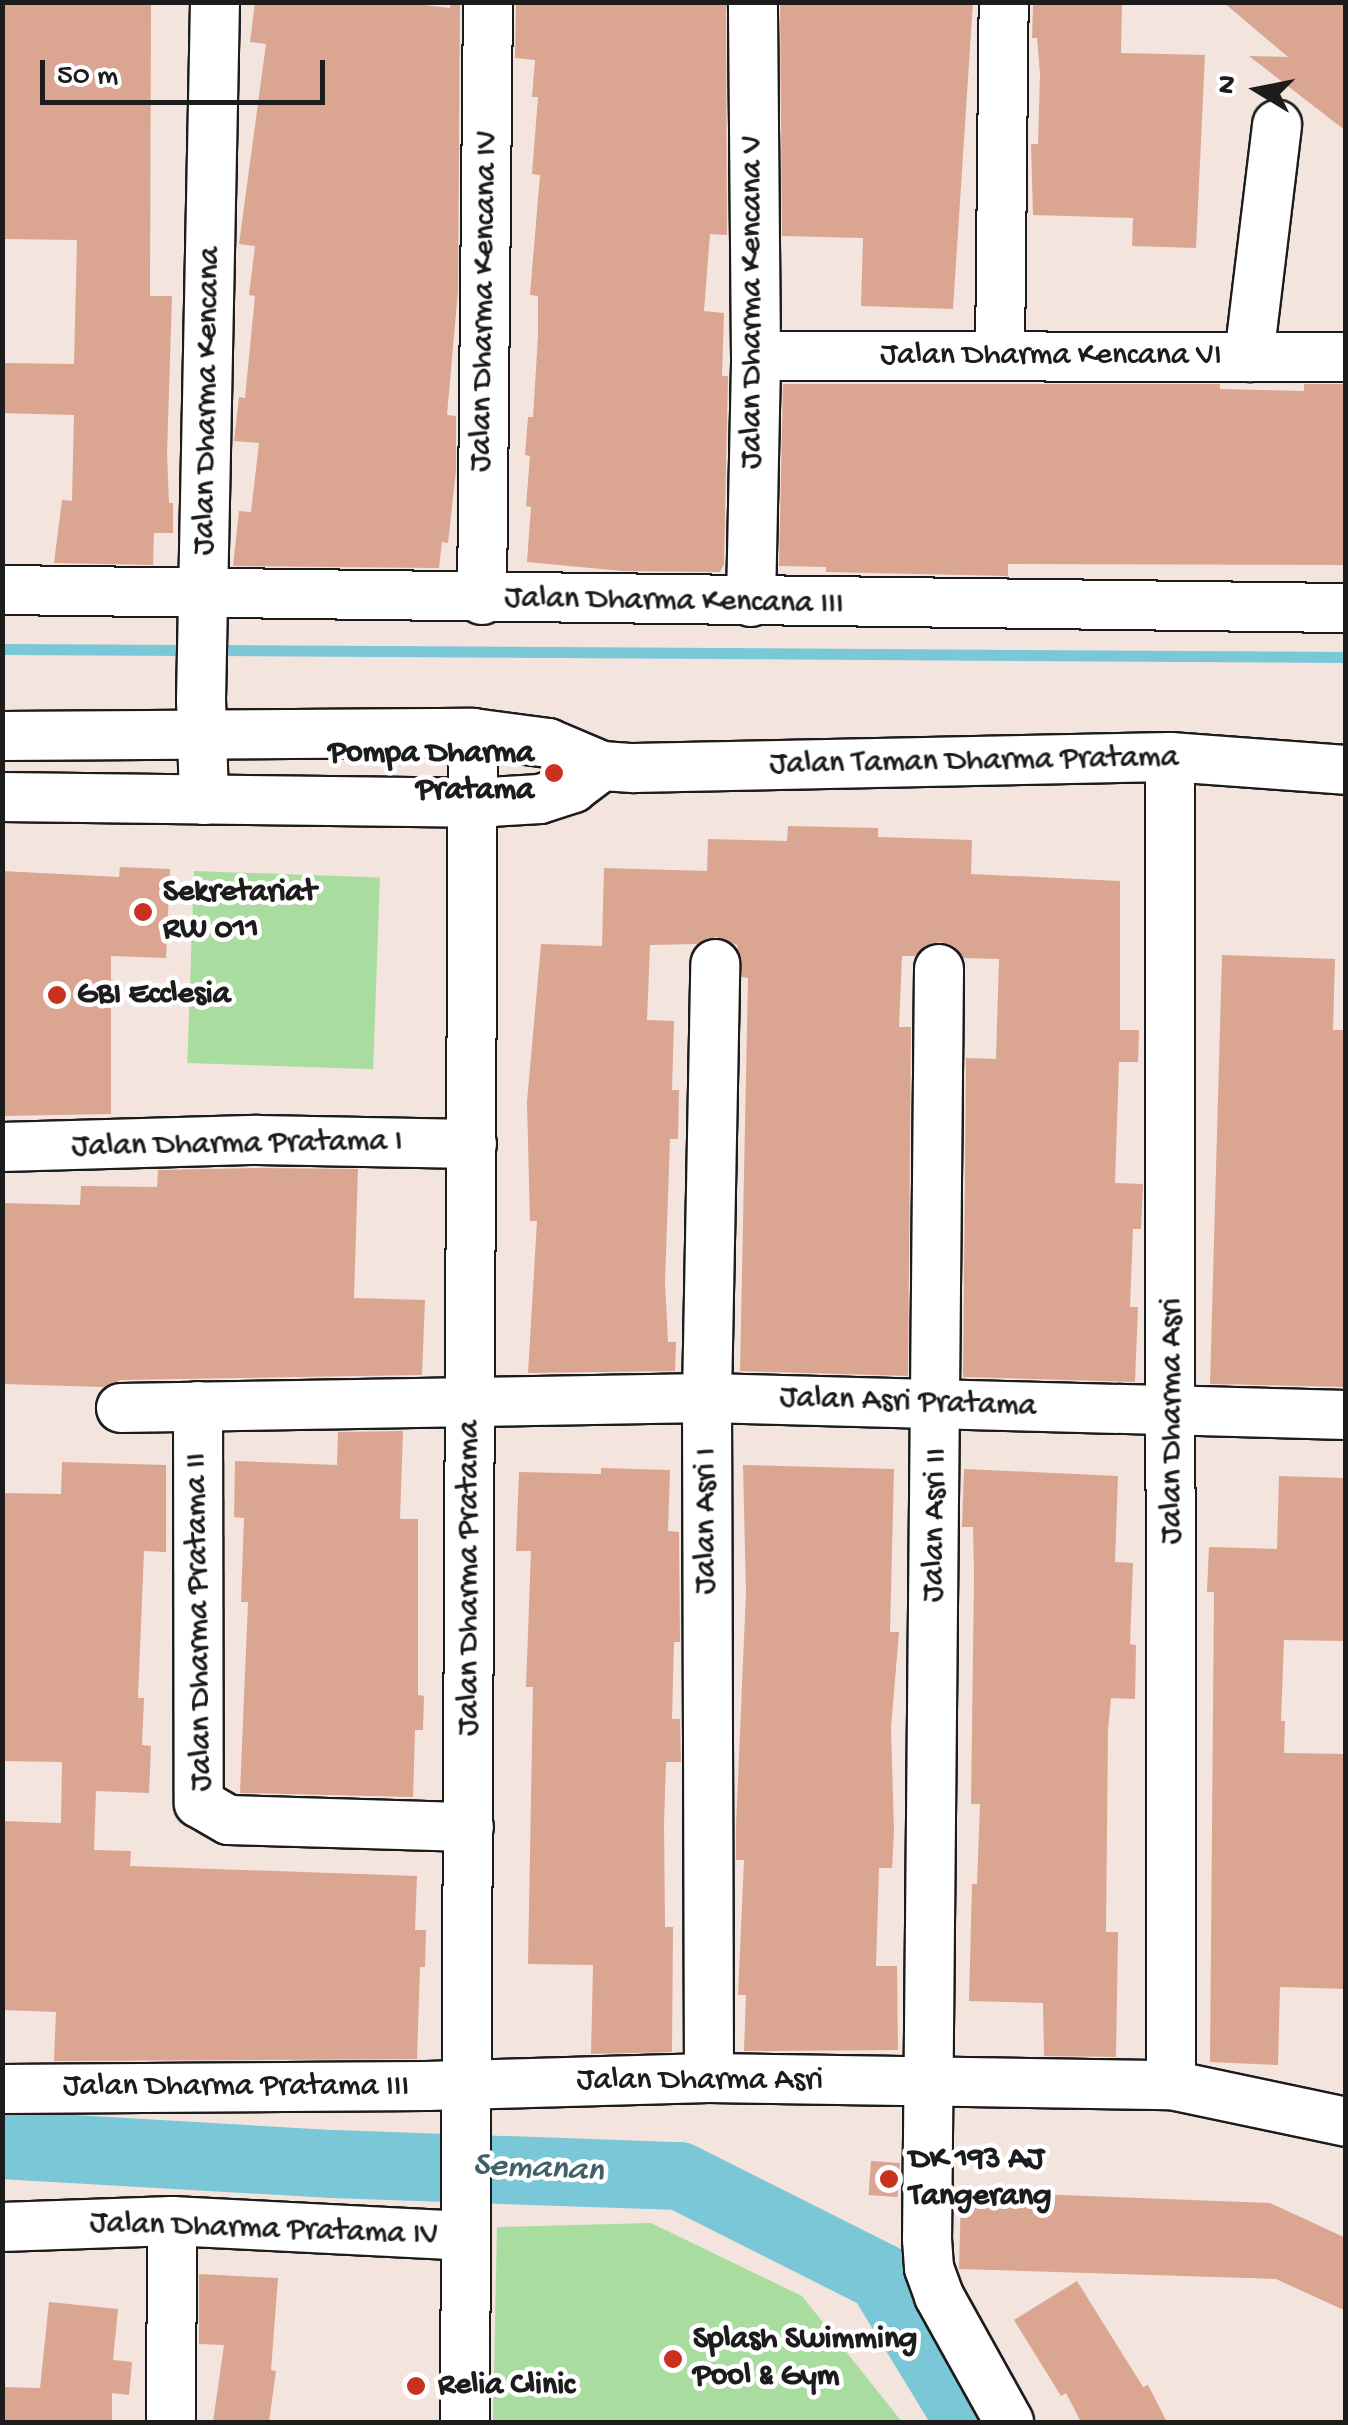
<!DOCTYPE html>
<html>
<head>
<meta charset="utf-8">
<style>
  body { margin:0 }
  #map { position:relative; width:1348px; height:2425px; overflow:hidden; background:#f4e4de; font-family:"Gochi Hand",sans-serif }
  div>[style] { position:absolute }
  .green>* { inset:0; background:#a8dd9f; transform-origin:0 0 }
  .stream>* { height:11px; margin:-5.5px; padding:0 5.5px; transform-origin:5.5px; border-radius:5.5px; background:#79c7d7 }
  .river>* { height:68px; margin:-34px; padding:0 34px; transform-origin:34px; border-radius:34px; background:#79c7d7 }
  .building>* { inset:0; background:#daa591; transform-origin:0 0 }
  .roads { filter:drop-shadow(2px 0 #1c1c1c) drop-shadow(-2px 0 #1c1c1c) drop-shadow(0 2px #1c1c1c) drop-shadow(0 -2px #1c1c1c) }
  .minor>* { height:48px; margin:-24px; padding:0 24px; transform-origin:24px; border-radius:24px; background:#fff }
  .dots>* { width:28px; height:28px; translate:-50% -50%; box-sizing:border-box; border:5px solid #fff; border-radius:50% }
  span { translate:-50% -50%; white-space:nowrap; text-align:center; line-height:1.15; -webkit-text-stroke:9px #fff; paint-order:stroke }
  .street-label { font-size:32px; color:#1c1c1c }
  .poi-label { font-size:32px; color:#1c1c1c; font-weight:700 }
  .right { translate:-100% -50%; text-align:right }
  .left { translate:0 -50%; text-align:left }
  .water-label { font-size:35px; color:#416067; font-style:italic }
  .frame { position:absolute; inset:0; border:5px solid #1c1c1c; pointer-events:none }
  .north { position:absolute; left:1208px; top:40px; width:100px; height:100px; -webkit-text-stroke:8px #fff; paint-order:stroke; rotate:280deg; font-size:28px; font-weight:700; line-height:40px; text-align:center; color:#1c1c1c }
  .north::after { content:''; display:block; margin:auto; width:35px; height:45px; background:#1c1c1c; clip-path:polygon(50% 0,100% 100%,50% 72%,0 100%) }
  .scale { position:absolute; left:40px; top:60px; width:285px; height:45px; box-sizing:border-box; border:5px solid #1c1c1c; border-top:0; padding-left:12px; font-size:30px; line-height:35px; white-space:nowrap; color:#1c1c1c; -webkit-text-stroke:8px #fff; paint-order:stroke }
</style>
</head>
<body>
<div id="map">
  <div class="green">
    <i style="left:194px;top:871px;width:186px;height:192px;rotate:2deg"></i>
    <i style="clip-path:polygon(651px 2223px,802px 2296px,902px 2422px,493px 2422px,497px 2227px)"></i>
  </div>
  <div class="stream">
    <i style="left:2px;top:649px;width:189px;rotate:0.3deg"></i>
    <i style="left:215px;top:650px;width:1131px;rotate:0.35deg"></i>
  </div>
  <div class="river">
    <i style="left:2px;top:2145px;width:332px;rotate:3.3deg"></i>
    <i style="left:333px;top:2164px;width:347px;rotate:2deg"></i>
    <i style="left:680px;top:2176px;width:225px;rotate:26.7deg"></i>
    <i style="left:881px;top:2277px;width:170px;rotate:58.7deg"></i>
  </div>
  <div class="building">
    <i style="clip-path:polygon(2px 2px,151px 2px,150px 296px,172px 296px,167px 454px,169px 503px,173px 503px,173px 533px,154px 533px,153px 565px,54px 563px,62px 500px,72px 501px,74px 415px,2px 413px,2px 363px,74px 364px,77px 240px,2px 239px)"></i>
    <i style="clip-path:polygon(255px 2px,398px 2px,450px 8px,451px 2px,460px 2px,458px 291px,447px 415px,456px 416px,456px 471px,448px 543px,442px 542px,439px 568px,233px 566px,239px 511px,251px 512px,259px 443px,234px 441px,239px 397px,245px 398px,255px 296px,249px 295px,255px 246px,239px 244px,266px 44px,250px 42px)"></i>
    <i style="clip-path:polygon(516px 2px,726px 2px,727px 235px,710px 234px,704px 311px,724px 313px,722px 376px,728px 376px,724px 564px,720px 572px,623px 571px,527px 562px,531px 507px,526px 506px,530px 456px,525px 455px,528px 417px,533px 417px,538px 336px,538px 296px,530px 295px,540px 175px,532px 174px,538px 97px,532px 97px,535px 60px,515px 58px)"></i>
    <i style="clip-path:polygon(780px 2px,973px 2px,953px 309px,861px 306px,863px 238px,782px 236px)"></i>
    <i style="clip-path:polygon(1038px 2px,1122px 2px,1121px 53px,1205px 55px,1196px 248px,1132px 246px,1133px 218px,1033px 215px,1031px 144px,1038px 144px,1040px 74px,1037px 38px,1032px 38px,1033px 6px)"></i>
    <i style="clip-path:polygon(1223px 2px,1346px 2px,1346px 131px,1249px 56px,1288px 57px)"></i>
    <i style="clip-path:polygon(783px 384px,1220px 384px,1220px 389px,1304px 391px,1304px 384px,1346px 384px,1346px 565px,1008px 564px,1008px 576px,826px 572px,826px 567px,779px 566px)"></i>
    <i style="clip-path:polygon(788px 826px,878px 828px,878px 837px,972px 840px,971px 874px,1120px 881px,1120px 1030px,1139px 1030px,1138px 1062px,1119px 1062px,1115px 1183px,1143px 1184px,1141px 1229px,1133px 1229px,1130px 1307px,1138px 1307px,1135px 1382px,963px 1377px,966px 1058px,996px 1059px,999px 959px,964px 958px,954px 946px,940px 942px,925px 946px,915px 956px,902px 956px,899px 1027px,911px 1027px,908px 1376px,740px 1371px,748px 978px,742px 977px,737px 945px,716px 937px,697px 944px,650px 945px,647px 1020px,674px 1021px,672px 1090px,679px 1090px,678px 1139px,670px 1139px,665px 1282px,668px 1342px,676px 1342px,675px 1371px,528px 1373px,537px 1221px,530px 1221px,527px 1102px,541px 944px,602px 946px,604px 868px,707px 871px,708px 839px,787px 841px)"></i>
    <i style="clip-path:polygon(120px 867px,170px 869px,166px 958px,111px 956px,111px 1114px,2px 1116px,2px 871px,119px 877px)"></i>
    <i style="clip-path:polygon(1222px 955px,1335px 959px,1333px 1030px,1346px 1030px,1346px 1387px,1210px 1384px)"></i>
    <i style="clip-path:polygon(258px 1168px,358px 1169px,354px 1298px,425px 1300px,422px 1375px,121px 1380px,104px 1387px,2px 1384px,2px 1203px,80px 1205px,81px 1186px,157px 1187px,158px 1170px)"></i>
    <i style="clip-path:polygon(403px 1431px,400px 1519px,418px 1519px,418px 1695px,424px 1696px,423px 1730px,415px 1730px,413px 1797px,240px 1793px,248px 1602px,241px 1602px,244px 1518px,234px 1517px,235px 1461px,337px 1465px,338px 1432px)"></i>
    <i style="clip-path:polygon(62px 1462px,166px 1465px,166px 1552px,144px 1551px,138px 1698px,144px 1698px,142px 1745px,151px 1746px,149px 1793px,96px 1791px,94px 1850px,131px 1851px,130px 1866px,417px 1876px,415px 1930px,426px 1930px,425px 1967px,420px 1967px,417px 2059px,54px 2061px,56px 2012px,2px 2010px,2px 1821px,61px 1823px,62px 1762px,2px 1761px,2px 1493px,61px 1494px)"></i>
    <i style="clip-path:polygon(743px 1465px,894px 1469px,890px 1632px,899px 1632px,891px 1728px,894px 1831px,892px 1868px,879px 1868px,876px 1966px,897px 1966px,898px 2050px,744px 2051px,746px 1995px,738px 1995px,744px 1860px,736px 1860px,736px 1826px,746px 1592px)"></i>
    <i style="clip-path:polygon(601px 1468px,670px 1470px,668px 1531px,679px 1532px,680px 1642px,674px 1642px,672px 1719px,680px 1719px,681px 1762px,666px 1762px,664px 1823px,665px 1927px,673px 1927px,672px 2052px,591px 2054px,593px 1965px,528px 1964px,533px 1687px,526px 1687px,531px 1551px,516px 1551px,519px 1472px,601px 1474px)"></i>
    <i style="clip-path:polygon(964px 1469px,1118px 1476px,1115px 1562px,1133px 1563px,1130px 1644px,1136px 1645px,1135px 1699px,1111px 1698px,1108px 1730px,1106px 1932px,1118px 1932px,1116px 2057px,1044px 2056px,1043px 2003px,969px 2001px,972px 1884px,977px 1884px,980px 1804px,971px 1804px,974px 1576px,973px 1527px,962px 1527px)"></i>
    <i style="clip-path:polygon(1279px 1476px,1346px 1478px,1343px 1641px,1284px 1640px,1281px 1721px,1285px 1721px,1284px 1753px,1346px 1754px,1346px 1989px,1280px 1987px,1278px 2065px,1210px 2062px,1214px 1592px,1207px 1592px,1209px 1547px,1277px 1549px)"></i>
    <i style="left:871px;top:2161px;width:29px;height:34px;rotate:4deg"></i>
    <i style="clip-path:polygon(1035px 2194px,1270px 2203px,1346px 2238px,1346px 2311px,1276px 2279px,959px 2269px,961px 2195px)"></i>
    <i style="clip-path:polygon(199px 2274px,278px 2278px,271px 2370px,276px 2371px,269px 2422px,213px 2422px,224px 2345px,199px 2344px)"></i>
    <i style="clip-path:polygon(1077px 2281px,1143px 2387px,1148px 2385px,1167px 2422px,1081px 2422px,1066px 2393px,1061px 2396px,1014px 2320px)"></i>
    <i style="clip-path:polygon(49px 2302px,118px 2309px,113px 2360px,132px 2362px,129px 2395px,112px 2393px,112px 2422px,2px 2422px,2px 2387px,40px 2388px)"></i>
  </div>
  <div class="roads">
    <div class="minor">
      <i style="left:756px;top:356px;width:590px;rotate:0.1deg"></i>
      <i style="left:1000px;top:356px;width:354px;rotate:-89.4deg"></i>
      <i style="left:1249px;top:357px;width:234px;rotate:-83.1deg"></i>
      <i style="left:2px;top:590px;width:1344px;rotate:0.77deg"></i>
      <i style="left:482px;top:600px;width:598px;rotate:-89.43deg"></i>
      <i style="left:751px;top:602px;width:246px;rotate:-88.8deg"></i>
      <i style="left:756px;top:356px;width:354px;rotate:-90.5deg"></i>
      <i style="left:2px;top:736px;width:471px;rotate:-0.4deg"></i>
      <i style="left:473px;top:733px;width:76px;rotate:7.6deg"></i>
      <i style="left:548px;top:743px;width:59px;rotate:23.1deg"></i>
      <i style="left:602px;top:766px;width:31px;rotate:4deg"></i>
      <i style="left:633px;top:768px;width:537px;rotate:-1.17deg"></i>
      <i style="left:1170px;top:757px;width:176px;rotate:4.2deg"></i>
      <i style="left:1170px;top:757px;width:1328px;rotate:89.96deg"></i>
      <i style="left:2px;top:797px;width:471px;rotate:0.7deg"></i>
      <i style="left:473px;top:803px;width:67px;rotate:-3.4deg"></i>
      <i style="left:540px;top:799px;width:35px;rotate:-18deg"></i>
      <i style="left:573px;top:788px;width:36px;rotate:-37deg"></i>
      <i style="left:204px;top:800px;width:100px;rotate:-91.7deg"></i>
      <i style="left:201px;top:700px;width:698px;rotate:-88.85deg"></i>
      <i style="left:939px;top:969px;width:1270px;rotate:90.54deg"></i>
      <i style="left:927px;top:2239px;width:29px;rotate:86deg"></i>
      <i style="left:929px;top:2268px;width:30px;rotate:70deg"></i>
      <i style="left:939px;top:2296px;width:144px;rotate:60.9deg"></i>
      <i style="left:2px;top:1147px;width:256px;rotate:-1.6deg"></i>
      <i style="left:258px;top:1140px;width:214px;rotate:1.1deg"></i>
      <i style="left:198px;top:1406px;width:397px;rotate:89.9deg"></i>
      <i style="left:199px;top:1803px;width:34px;rotate:30deg"></i>
      <i style="left:229px;top:1820px;width:240px;rotate:1.7deg"></i>
      <i style="left:121px;top:1408px;width:586px;rotate:-0.98deg"></i>
      <i style="left:707px;top:1398px;width:639px;rotate:1.52deg"></i>
      <i style="left:709px;top:2078px;width:680px;rotate:-90.17deg"></i>
      <i style="left:707px;top:1398px;width:434px;rotate:-88.9deg"></i>
      <i style="left:2px;top:2089px;width:424px;rotate:-0.4deg"></i>
      <i style="left:426px;top:2086px;width:283px;rotate:-1.6deg"></i>
      <i style="left:709px;top:2078px;width:462px;rotate:0.9deg"></i>
      <i style="left:1171px;top:2085px;width:179px;rotate:11.9deg"></i>
      <i style="left:2px;top:2227px;width:170px;rotate:-2deg"></i>
      <i style="left:172px;top:2221px;width:294px;rotate:2.9deg"></i>
      <i style="left:171px;top:2422px;width:201px;rotate:-89.7deg"></i>
      <i style="left:465px;top:2422px;width:1689px;rotate:-89.73deg"></i>
    </div>
  </div>
  <div class="dots">
    <i style="left:554px;top:773px;background:#c8321e"></i>
    <i style="left:143px;top:912px;background:#c8321e"></i>
    <i style="left:57px;top:995px;background:#c8321e"></i>
    <i style="left:889px;top:2179px;background:#c8321e"></i>
    <i style="left:673px;top:2359px;background:#c8321e"></i>
    <i style="left:416px;top:2386px;background:#c8321e"></i>
  </div>
  <div class="street-label">
    <span style="left:485px;top:301px;rotate:-89deg">Jalan Dharma Kencana IV</span>
    <span style="left:753px;top:302px;rotate:-90deg">Jalan Dharma Kencana V</span>
    <span style="left:1051px;top:356px">Jalan Dharma Kencana VI</span>
    <span style="left:208px;top:401px;rotate:-89deg">Jalan Dharma Kencana</span>
    <span style="left:674px;top:602px;rotate:1deg">Jalan Dharma Kencana III</span>
    <span style="left:974px;top:762px;rotate:-1deg">Jalan Taman Dharma Pratama</span>
    <span style="left:237px;top:1145px;rotate:-1deg">Jalan Dharma Pratama I</span>
    <span style="left:908px;top:1403px;rotate:2deg">Jalan Asri Pratama</span>
    <span style="left:1173px;top:1421px;rotate:-90deg">Jalan Dharma Asri</span>
    <span style="left:707px;top:1521px;rotate:-90deg">Jalan Asri I</span>
    <span style="left:936px;top:1525px;rotate:-89deg">Jalan Asri II</span>
    <span style="left:470px;top:1578px;rotate:-90deg">Jalan Dharma Pratama</span>
    <span style="left:200px;top:1622px;rotate:-91deg">Jalan Dharma Pratama II</span>
    <span style="left:700px;top:2081px">Jalan Dharma Asri</span>
    <span style="left:236px;top:2087px">Jalan Dharma Pratama III</span>
    <span style="left:264px;top:2230px;rotate:2deg">Jalan Dharma Pratama IV</span>
  </div>
  <div class="poi-label">
    <span class="right" style="left:534px;top:773px">Pompa Dharma<br>Pratama</span>
    <span class="left" style="left:163px;top:912px">Sekretariat<br>RW 011</span>
    <span class="left" style="left:77px;top:995px">GBI Ecclesia</span>
    <span class="left" style="left:909px;top:2179px">DK 193 AJ<br>Tangerang</span>
    <span class="left" style="left:693px;top:2359px">Splash Swimming<br>Pool &amp; Gym</span>
    <span class="left" style="left:438px;top:2386px">Relia Clinic</span>
  </div>
  <div class="water-label">
    <span style="left:538px;top:2170px;rotate:3deg">Semanan</span>
  </div>
  <div class="frame"></div>
  <div class="north">N</div>
  <div class="scale">50 m</div>
</div>
</body>
</html>
